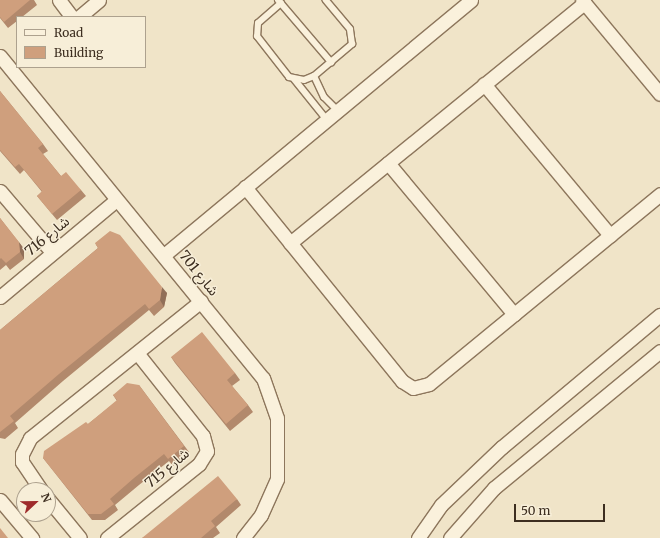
<!DOCTYPE html>
<html>
<head>
<meta charset="utf-8">
<style>
  body { margin:0 }
  #map { position:relative; width:660px; height:538px; overflow:hidden; background:#f0e4c8; font-family:Merriweather,"Noto Sans Arabic",serif }
  div>[style] { position:absolute }
  .roads { filter:drop-shadow(1px 0 #8d765c) drop-shadow(-1px 0 #8d765c) drop-shadow(0 1px #8d765c) drop-shadow(0 -1px #8d765c) }
  .service>* { height:6px; margin:-3px; padding:0 3px; transform-origin:3px; border-radius:3px; background:#faf1dc }
  .minor>* { height:13px; margin:-6.5px; padding:0 6.5px; transform-origin:6.5px; border-radius:6.5px; background:#faf1dc }
  .wall>* { inset:0; background:#b2896c }
  .shaded-wall>* { inset:0; background:#916f58 }
  .building>* { inset:0; background:#cf9f7d }
  span { translate:-50% -50%; white-space:nowrap; text-align:center; line-height:1.15; -webkit-text-stroke:3px #f7eed8; paint-order:stroke }
  .street-label { font-size:14px; color:#3d2e20 }
  .legend { position:absolute; left:16px; top:16px; width:130px; height:52px; box-sizing:border-box; background:#f7eed8; border:1px solid #ada18e; margin:0; padding:5px 7px; list-style:none; font-size:12px; color:#3d2e20 }
  .legend li { display:flex; align-items:center; gap:8px; height:20px }
  .legend b { width:20px; border:1px solid #ada18e }
  .north { position:absolute; left:16px; top:482px; width:40px; height:40px; box-sizing:border-box; background:#f7eed8; border:1px solid #ada18e; border-radius:50%; rotate:68deg; font-size:11px; font-weight:700; line-height:16px; text-align:center; color:#3d2e20 }
  .north::after { content:''; display:block; margin:auto; width:14px; height:18px; background:#9e2a2b; clip-path:polygon(50% 0,100% 100%,50% 72%,0 100%) }
  .scale { position:absolute; left:514px; top:504px; width:91px; height:18px; box-sizing:border-box; border:2px solid #3d2e20; border-top:0; padding-left:5px; font-size:12px; line-height:14px; white-space:nowrap; color:#3d2e20; -webkit-text-stroke:3px #f7eed8; paint-order:stroke }
</style>
</head>
<body>
<div id="map">
  <div class="roads">
    <div class="service">
      <i style="left:278px;top:0;width:82px;rotate:49.5deg"></i>
      <i style="left:281px;top:3px;width:30px;rotate:139deg"></i>
      <i style="left:258px;top:23px;width:13px;rotate:94deg"></i>
      <i style="left:257px;top:36px;width:52px;rotate:52deg"></i>
      <i style="left:289px;top:77px;width:15px;rotate:11deg"></i>
      <i style="left:304px;top:80px;width:11px;rotate:-22deg"></i>
      <i style="left:314px;top:76px;width:50px;rotate:-40.1deg"></i>
      <i style="left:352px;top:44px;width:15px;rotate:-98deg"></i>
      <i style="left:350px;top:29px;width:38px;rotate:-130deg"></i>
      <i style="left:314px;top:76px;width:23px;rotate:65deg"></i>
      <i style="left:324px;top:97px;width:20px;rotate:45deg"></i>
      <i style="left:294px;top:79px;width:53px;rotate:51.2deg"></i>
    </div>
    <div class="minor">
      <i style="left:59px;top:0;width:21px;rotate:53deg"></i>
      <i style="left:582px;top:0;width:122px;rotate:50.3deg"></i>
      <i style="left:79px;top:17px;width:26px;rotate:-40deg"></i>
      <i style="left:0;top:56px;width:416px;rotate:50.8deg"></i>
      <i style="left:263px;top:378px;width:42px;rotate:70.7deg"></i>
      <i style="left:277px;top:418px;width:61px;rotate:90deg"></i>
      <i style="left:277px;top:479px;width:39px;rotate:114deg"></i>
      <i style="left:261px;top:515px;width:29px;rotate:128deg"></i>
      <i style="left:484px;top:84px;width:197px;rotate:50.2deg"></i>
      <i style="left:388px;top:163px;width:197px;rotate:50.2deg"></i>
      <i style="left:245px;top:187px;width:250px;rotate:51deg"></i>
      <i style="left:402px;top:381px;width:13px;rotate:32deg"></i>
      <i style="left:413px;top:388px;width:16px;rotate:-14deg"></i>
      <i style="left:429px;top:384px;width:299px;rotate:-39.4deg"></i>
      <i style="left:0;top:191px;width:80px;rotate:49.6deg"></i>
      <i style="left:290px;top:243px;width:380px;rotate:-39.2deg"></i>
      <i style="left:164px;top:255px;width:399px;rotate:-39.7deg"></i>
      <i style="left:0;top:297px;width:151px;rotate:-39.9deg"></i>
      <i style="left:41px;top:490px;width:34px;rotate:-124deg"></i>
      <i style="left:22px;top:462px;width:8px;rotate:-90deg"></i>
      <i style="left:22px;top:454px;width:18px;rotate:-63deg"></i>
      <i style="left:30px;top:438px;width:219px;rotate:-38.7deg"></i>
      <i style="left:48px;top:499px;width:50px;rotate:50.6deg"></i>
      <i style="left:0;top:500px;width:50px;rotate:49.9deg"></i>
      <i style="left:107px;top:538px;width:118px;rotate:-38.8deg"></i>
      <i style="left:199px;top:464px;width:15px;rotate:-58deg"></i>
      <i style="left:207px;top:451px;width:16px;rotate:-105deg"></i>
      <i style="left:203px;top:436px;width:105px;rotate:-128.4deg"></i>
      <i style="left:418px;top:538px;width:40px;rotate:-55.1deg"></i>
      <i style="left:441px;top:505px;width:84px;rotate:-43.6deg"></i>
      <i style="left:502px;top:447px;width:206px;rotate:-39.9deg"></i>
      <i style="left:450px;top:538px;width:67px;rotate:-48.7deg"></i>
      <i style="left:494px;top:488px;width:215px;rotate:-39.5deg"></i>
    </div>
  </div>
  <div class="wall">
    <i style="clip-path:polygon(0 0,34px 0,37px 5px,22px 17px,17px 17px,17px 21px,8px 28px,0 18px)"></i>
    <i style="clip-path:polygon(0 91px,43px 144px,48px 151px,43px 154px,61px 176px,81px 190px,86px 196px,57px 220px,37px 196px,42px 192px,24px 170px,20px 174px,0 151px)"></i>
    <i style="clip-path:polygon(0 218px,24px 249px,24px 259px,10px 270px,6px 265px,0 270px)"></i>
    <i style="clip-path:polygon(95px 243px,167px 293px,164px 307px,154px 316px,149px 310px,63px 381px,15px 423px,18px 428px,5px 439px,0 438px,0 330px,98px 248px)"></i>
    <i style="clip-path:polygon(171px 357px,235px 373px,240px 380px,232px 386px,248px 405px,253px 412px,230px 431px,175px 363px)"></i>
    <i style="clip-path:polygon(139px 385px,189px 452px,173px 466px,169px 461px,139px 485px,115px 505px,118px 510px,105px 520px,92px 520px,43px 458px,88px 424px,117px 401px,113px 395px)"></i>
    <i style="clip-path:polygon(237px 499px,241px 505px,216px 527px,220px 533px,213px 538px,142px 538px)"></i>
  </div>
  <div class="shaded-wall">
    <i style="clip-path:polygon(19px 242px,24px 249px,24px 259px,20px 252px)"></i>
    <i style="clip-path:polygon(162px 287px,167px 293px,164px 307px,160px 300px)"></i>
  </div>
  <div class="building">
    <i style="clip-path:polygon(0 0,30px 0,4px 22px,0 17px)"></i>
    <i style="clip-path:polygon(0 91px,43px 144px,38px 148px,61px 176px,66px 172px,81px 190px,52px 214px,37px 196px,42px 191px,19px 164px,15px 167px,0 150px)"></i>
    <i style="clip-path:polygon(0 218px,19px 242px,20px 252px,6px 263px,1px 258px,0 259px)"></i>
    <i style="clip-path:polygon(110px 231px,120px 235px,162px 287px,160px 300px,149px 309px,145px 304px,59px 374px,10px 416px,14px 421px,0 432px,0 330px,98px 248px,95px 243px)"></i>
    <i style="clip-path:polygon(202px 332px,235px 373px,227px 380px,248px 405px,226px 424px,171px 357px)"></i>
    <i style="clip-path:polygon(127px 383px,139px 385px,184px 446px,168px 459px,164px 454px,134px 478px,110px 499px,114px 504px,101px 514px,88px 514px,43px 458px,44px 451px,86px 422px,88px 424px,117px 400px,113px 395px)"></i>
    <i style="clip-path:polygon(218px 476px,237px 499px,211px 521px,215px 526px,201px 538px,142px 538px)"></i>
    <i style="clip-path:polygon(0 528px,8px 538px,0 538px)"></i>
  </div>
  <div class="street-label">
    <span style="left:47px;top:236px;rotate:-40deg">شارع 716</span>
    <span style="left:199px;top:273px;rotate:51deg">شارع 701</span>
    <span style="left:167px;top:468px;rotate:-40deg">شارع 715</span>
  </div>
  <ul class="legend">
  <li><b style="height:5px;background:#faf1dc"></b>Road</li>
  <li><b style="height:11px;background:#cf9f7d"></b>Building</li>
  </ul>
  <div class="north">N</div>
  <div class="scale">50 m</div>
</div>
</body>
</html>
